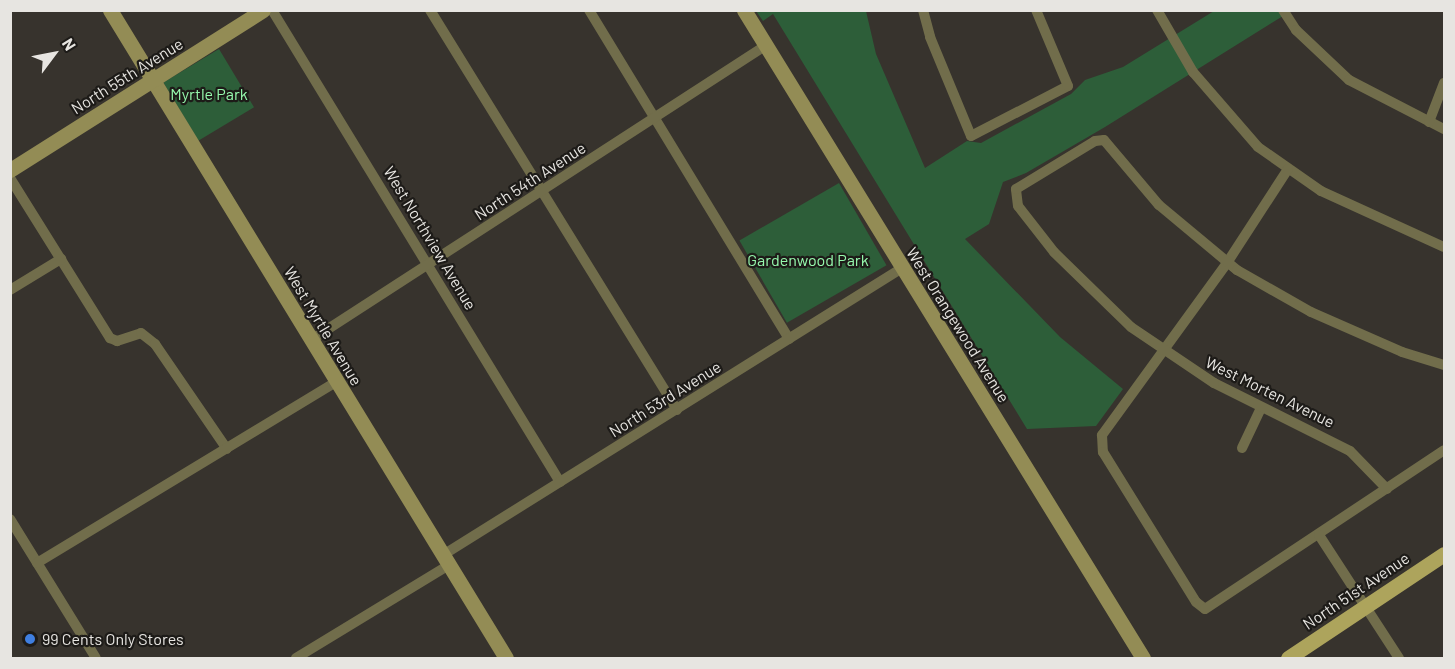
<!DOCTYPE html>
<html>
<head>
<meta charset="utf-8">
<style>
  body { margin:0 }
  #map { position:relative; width:1455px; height:669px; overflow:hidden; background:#37332d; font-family:Barlow,sans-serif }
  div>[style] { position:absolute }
  .green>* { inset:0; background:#2d5e39; transform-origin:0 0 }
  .street>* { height:10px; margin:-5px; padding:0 5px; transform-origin:5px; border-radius:5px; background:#716d4b }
  .secondary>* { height:15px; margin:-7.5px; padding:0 7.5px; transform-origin:7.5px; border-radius:7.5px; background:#938c55 }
  .primary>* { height:15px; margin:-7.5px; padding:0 7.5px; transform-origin:7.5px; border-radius:7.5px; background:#ada45c }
  .dots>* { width:16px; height:16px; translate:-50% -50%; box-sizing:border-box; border:3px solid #1d1b18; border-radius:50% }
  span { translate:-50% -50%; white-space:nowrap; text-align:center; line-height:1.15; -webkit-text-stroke:4.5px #1d1b18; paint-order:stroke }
  .street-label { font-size:16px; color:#e7e5e1 }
  .park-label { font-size:16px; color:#96f9ad }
  .poi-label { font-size:16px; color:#e7e5e1 }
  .left { translate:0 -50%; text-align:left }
  .frame { position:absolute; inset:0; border:12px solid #e7e5e1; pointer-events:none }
  .north { position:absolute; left:24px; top:24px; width:60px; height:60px; -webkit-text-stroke:4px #1d1b18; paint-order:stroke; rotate:58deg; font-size:16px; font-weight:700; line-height:24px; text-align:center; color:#e7e5e1 }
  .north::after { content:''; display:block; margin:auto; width:21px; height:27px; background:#e7e5e1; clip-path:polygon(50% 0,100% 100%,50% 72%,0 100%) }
</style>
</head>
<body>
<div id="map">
  <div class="green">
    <i style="clip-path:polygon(756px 11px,866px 11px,876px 54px,925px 168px,967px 141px,981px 143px,1071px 94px,1085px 80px,1123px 67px,1214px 11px,1291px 11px,1105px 127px,1026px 173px,1003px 182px,989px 224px,965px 239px,1060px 337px,1123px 389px,1096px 426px,1027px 429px,773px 14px,763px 21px)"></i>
    <i style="left:219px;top:49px;width:68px;height:65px;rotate:59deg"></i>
    <i style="left:839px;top:183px;width:95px;height:115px;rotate:60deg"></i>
  </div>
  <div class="street">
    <i style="left:272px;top:10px;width:553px;rotate:58.61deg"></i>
    <i style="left:430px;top:10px;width:470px;rotate:58.3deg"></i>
    <i style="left:589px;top:10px;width:385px;rotate:58.7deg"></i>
    <i style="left:923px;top:10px;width:28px;rotate:75deg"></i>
    <i style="left:930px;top:37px;width:107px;rotate:67.5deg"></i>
    <i style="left:971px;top:136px;width:109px;rotate:-27.3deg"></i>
    <i style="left:1068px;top:86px;width:82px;rotate:-112.8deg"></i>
    <i style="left:1157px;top:10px;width:72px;rotate:59.9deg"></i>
    <i style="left:1193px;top:72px;width:99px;rotate:49.1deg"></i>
    <i style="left:1258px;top:147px;width:77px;rotate:34.9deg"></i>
    <i style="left:1321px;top:191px;width:135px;rotate:24.5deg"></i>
    <i style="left:1283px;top:10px;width:24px;rotate:57deg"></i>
    <i style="left:1296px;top:30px;width:73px;rotate:43.3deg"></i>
    <i style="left:1349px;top:80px;width:107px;rotate:27.3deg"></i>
    <i style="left:1429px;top:122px;width:42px;rotate:-69deg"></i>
    <i style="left:1288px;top:169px;width:112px;rotate:123deg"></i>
    <i style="left:1227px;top:263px;width:213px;rotate:126deg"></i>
    <i style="left:1102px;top:435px;width:17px;rotate:87deg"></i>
    <i style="left:1103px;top:452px;width:176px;rotate:58.2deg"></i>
    <i style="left:1196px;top:602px;width:11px;rotate:38deg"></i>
    <i style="left:1205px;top:609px;width:287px;rotate:-33.6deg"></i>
    <i style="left:10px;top:178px;width:189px;rotate:58deg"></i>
    <i style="left:110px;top:338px;width:8px;rotate:23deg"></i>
    <i style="left:117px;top:341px;width:25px;rotate:-18deg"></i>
    <i style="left:141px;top:333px;width:18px;rotate:38deg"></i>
    <i style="left:155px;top:344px;width:127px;rotate:55.6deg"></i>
    <i style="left:10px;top:290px;width:60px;rotate:-31.3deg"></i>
    <i style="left:311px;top:340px;width:541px;rotate:-32.93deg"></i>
    <i style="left:1242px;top:448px;width:44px;rotate:-64.6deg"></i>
    <i style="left:1387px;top:489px;width:53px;rotate:-134.2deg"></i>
    <i style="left:1350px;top:451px;width:152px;rotate:-153.4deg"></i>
    <i style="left:1214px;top:383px;width:100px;rotate:-146deg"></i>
    <i style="left:1131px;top:327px;width:107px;rotate:-135.8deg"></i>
    <i style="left:1054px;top:252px;width:58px;rotate:-128deg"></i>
    <i style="left:1018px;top:206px;width:17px;rotate:-97deg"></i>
    <i style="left:1016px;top:189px;width:92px;rotate:-31.3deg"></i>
    <i style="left:1095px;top:141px;width:9px;rotate:-6deg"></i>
    <i style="left:1104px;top:140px;width:85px;rotate:49.8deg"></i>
    <i style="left:1159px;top:205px;width:102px;rotate:39.8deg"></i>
    <i style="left:1237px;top:270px;width:85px;rotate:29.6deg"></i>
    <i style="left:1311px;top:312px;width:99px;rotate:23.7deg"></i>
    <i style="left:1402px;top:352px;width:44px;rotate:17.2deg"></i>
    <i style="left:10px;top:519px;width:163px;rotate:58.3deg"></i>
    <i style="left:1319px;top:535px;width:147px;rotate:57deg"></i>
    <i style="left:443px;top:555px;width:541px;rotate:-32.02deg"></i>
    <i style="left:37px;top:563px;width:350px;rotate:-31.2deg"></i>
    <i style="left:296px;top:658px;width:179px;rotate:-31.3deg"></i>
  </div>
  <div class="secondary">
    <i style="left:110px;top:10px;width:759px;rotate:58.57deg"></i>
    <i style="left:744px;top:10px;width:761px;rotate:58.38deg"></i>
    <i style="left:10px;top:170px;width:299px;rotate:-32.3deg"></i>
  </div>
  <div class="primary">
    <i style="left:1288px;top:658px;width:187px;rotate:-33.7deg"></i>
  </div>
  <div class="dots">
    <i style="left:30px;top:639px;background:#3f7fe0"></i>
  </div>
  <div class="street-label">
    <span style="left:127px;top:76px;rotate:-32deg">North 55th Avenue</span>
    <span style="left:530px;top:181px;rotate:-33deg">North 54th Avenue</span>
    <span style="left:430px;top:238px;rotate:59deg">West Northview Avenue</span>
    <span style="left:958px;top:325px;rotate:58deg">West Orangewood Avenue</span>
    <span style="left:323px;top:326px;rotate:59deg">West Myrtle Avenue</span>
    <span style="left:1270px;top:392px;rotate:26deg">West Morten Avenue</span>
    <span style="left:665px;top:399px;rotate:-32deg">North 53rd Avenue</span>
    <span style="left:1356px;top:591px;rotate:-34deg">North 51st Avenue</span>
  </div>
  <div class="park-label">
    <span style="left:209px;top:94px">Myrtle Park</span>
    <span style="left:808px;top:260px">Gardenwood Park</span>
  </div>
  <div class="poi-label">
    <span class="left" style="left:42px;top:639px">99 Cents Only Stores</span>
  </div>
  <div class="frame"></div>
  <div class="north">N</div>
</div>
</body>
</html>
